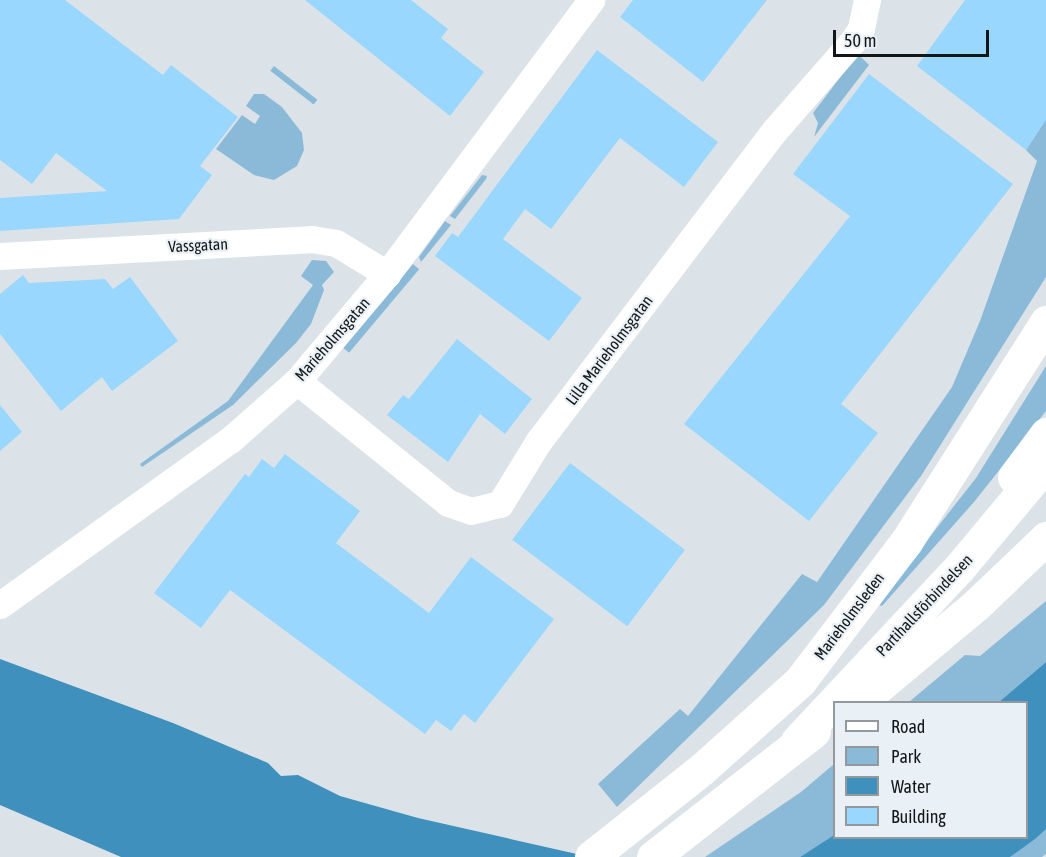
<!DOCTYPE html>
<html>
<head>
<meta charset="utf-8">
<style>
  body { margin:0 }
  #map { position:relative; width:1046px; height:857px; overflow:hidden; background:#dce3e8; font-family:"Asap Condensed",sans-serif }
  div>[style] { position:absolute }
  .green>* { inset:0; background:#8bbad9; transform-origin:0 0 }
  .water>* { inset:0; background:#4090bd }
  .building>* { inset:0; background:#9ad7fe; transform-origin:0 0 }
  .minor>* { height:27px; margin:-13.5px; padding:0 13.5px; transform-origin:13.5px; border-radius:13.5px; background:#fff }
  .highway>* { height:33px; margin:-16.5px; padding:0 16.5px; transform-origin:16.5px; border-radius:16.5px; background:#fff }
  span { translate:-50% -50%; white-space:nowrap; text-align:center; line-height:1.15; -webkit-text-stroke:4.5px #e9f1f6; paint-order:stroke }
  .street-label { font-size:16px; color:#131617 }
  .legend { position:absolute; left:833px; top:701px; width:195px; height:138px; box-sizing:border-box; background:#e9f1f6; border:2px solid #93999d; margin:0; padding:8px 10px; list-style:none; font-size:18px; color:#131617 }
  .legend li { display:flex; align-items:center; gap:12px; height:30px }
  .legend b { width:30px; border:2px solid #93999d }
  .scale { position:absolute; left:833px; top:30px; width:156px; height:27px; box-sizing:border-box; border:3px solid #131617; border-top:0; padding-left:8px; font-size:18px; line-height:21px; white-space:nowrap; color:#131617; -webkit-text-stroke:4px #e9f1f6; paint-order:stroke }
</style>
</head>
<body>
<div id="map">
  <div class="green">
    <i style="clip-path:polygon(858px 54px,869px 65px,814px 137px,818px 123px,813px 113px)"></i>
    <i style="left:274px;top:66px;width:55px;height:6px;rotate:38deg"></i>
    <i style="clip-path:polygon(254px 94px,264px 94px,282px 107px,302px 133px,304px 150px,297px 166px,274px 180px,254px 175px,216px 149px,242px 115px,255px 124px,260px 116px,246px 106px)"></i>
    <i style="clip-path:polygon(1046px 119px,1046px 277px,921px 476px,824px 605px,617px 807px,598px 784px,680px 709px,688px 716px,802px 574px,817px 582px,952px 387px,980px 321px,1037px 161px,1026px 150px)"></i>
    <i style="clip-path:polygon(482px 175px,487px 176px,486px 179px,455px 219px,450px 216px)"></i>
    <i style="clip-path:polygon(445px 221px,451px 225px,421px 262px,419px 257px)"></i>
    <i style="clip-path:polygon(312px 260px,326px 261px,334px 272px,322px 285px,324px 290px,311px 324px,296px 343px,233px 405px,142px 467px,140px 464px,228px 401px,313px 285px,301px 276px)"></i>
    <i style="left:413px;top:264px;width:8px;height:109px;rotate:40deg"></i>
    <i style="clip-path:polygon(1046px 366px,1046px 411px,974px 502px,882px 606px,877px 604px,976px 478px)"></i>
    <i style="clip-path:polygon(1046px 601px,1046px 662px,999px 702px,909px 702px,965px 655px,980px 656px)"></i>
    <i style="clip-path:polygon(834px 764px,834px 835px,800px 857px,705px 857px,801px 792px)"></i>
    <i style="clip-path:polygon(1046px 829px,1046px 854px,1042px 857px,1010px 857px)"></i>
  </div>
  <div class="water">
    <i style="clip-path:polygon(0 659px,173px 723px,268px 763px,281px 776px,298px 775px,340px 796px,418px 818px,590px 857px,121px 857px,0 805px)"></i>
    <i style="clip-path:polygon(1046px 662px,1046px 829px,1035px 839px,1010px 857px,800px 857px,834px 835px,1026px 838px,1026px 702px,999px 702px)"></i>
  </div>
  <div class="building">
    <i style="clip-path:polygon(0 0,65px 0,163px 75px,171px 65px,238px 117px,200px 166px,212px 175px,179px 219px,0 231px,0 198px,107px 191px,56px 153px,32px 184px,0 160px)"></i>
    <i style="clip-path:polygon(305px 0,411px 0,448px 29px,441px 38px,484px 72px,450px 116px)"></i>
    <i style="clip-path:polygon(633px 0,767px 0,703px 82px,620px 17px)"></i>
    <i style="clip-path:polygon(965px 0,1046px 0,1046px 120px,1026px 150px,917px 66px)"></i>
    <i style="clip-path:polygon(597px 50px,718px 142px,684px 187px,620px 138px,551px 229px,525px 209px,503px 239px,582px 298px,549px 341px,435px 256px,452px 233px,458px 237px)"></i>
    <i style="clip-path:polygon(869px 74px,1013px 184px,841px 404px,878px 433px,809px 521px,684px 424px,850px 216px,793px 174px)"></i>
    <i style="clip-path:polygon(23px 275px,29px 283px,105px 279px,113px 289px,130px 277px,178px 341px,112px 391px,102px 377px,61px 411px,0 334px,0 294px)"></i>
    <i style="clip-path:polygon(457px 339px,532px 399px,505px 434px,480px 414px,448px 462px,387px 415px,403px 395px,409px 399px)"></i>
    <i style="clip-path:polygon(0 405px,22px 432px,0 451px)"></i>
    <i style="clip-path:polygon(285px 454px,360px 511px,336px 543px,429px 613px,471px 557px,554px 619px,475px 723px,464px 714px,451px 731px,436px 720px,425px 734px,230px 590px,201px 628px,154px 593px,245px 474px,249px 477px,262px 459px,274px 468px)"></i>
    <i style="left:570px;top:463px;width:144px;height:96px;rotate:37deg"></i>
  </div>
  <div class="minor">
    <i style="left:0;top:256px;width:311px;rotate:-3.1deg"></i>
    <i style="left:311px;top:239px;width:25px;rotate:9deg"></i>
    <i style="left:336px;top:243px;width:60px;rotate:31.3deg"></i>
    <i style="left:297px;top:381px;width:194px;rotate:38.9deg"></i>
    <i style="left:448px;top:503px;width:24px;rotate:19deg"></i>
    <i style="left:471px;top:511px;width:30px;rotate:-14deg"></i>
    <i style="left:500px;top:504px;width:73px;rotate:-58.5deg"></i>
    <i style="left:538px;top:442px;width:392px;rotate:-52.8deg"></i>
    <i style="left:775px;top:130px;width:118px;rotate:-48.8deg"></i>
    <i style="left:853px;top:41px;width:15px;rotate:-58deg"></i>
    <i style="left:861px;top:28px;width:29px;rotate:-78deg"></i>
    <i style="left:0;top:605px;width:283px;rotate:-35.7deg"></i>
    <i style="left:230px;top:440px;width:89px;rotate:-41.4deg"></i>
    <i style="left:297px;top:381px;width:140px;rotate:-49.9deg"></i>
    <i style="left:387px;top:274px;width:342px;rotate:-53.3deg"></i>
  </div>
  <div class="highway">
    <i style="left:1014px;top:477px;width:54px;rotate:-53.3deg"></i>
    <i style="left:860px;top:702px;width:151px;rotate:-39.9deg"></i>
    <i style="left:976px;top:605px;width:97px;rotate:-43.7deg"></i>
    <i style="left:797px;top:741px;width:237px;rotate:-46.9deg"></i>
    <i style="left:959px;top:568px;width:136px;rotate:-50.1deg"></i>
    <i style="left:591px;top:857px;width:142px;rotate:-38.4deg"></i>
    <i style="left:702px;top:769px;width:132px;rotate:-41.9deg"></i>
    <i style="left:800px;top:681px;width:175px;rotate:-52.7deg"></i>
    <i style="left:906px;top:542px;width:261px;rotate:-57.5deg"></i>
    <i style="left:653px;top:857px;width:204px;rotate:-38deg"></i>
  </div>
  <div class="street-label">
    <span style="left:198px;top:245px;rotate:-3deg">Vassgatan</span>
    <span style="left:332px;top:339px;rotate:-49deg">Marieholmsgatan</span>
    <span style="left:609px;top:350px;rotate:-53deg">Lilla Marieholmsgatan</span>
    <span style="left:924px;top:605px;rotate:-47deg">Partihallsförbindelsen</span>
    <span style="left:849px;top:616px;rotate:-53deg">Marieholmsleden</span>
  </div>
  <ul class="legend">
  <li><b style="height:8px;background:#fff"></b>Road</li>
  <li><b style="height:16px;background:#8bbad9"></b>Park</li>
  <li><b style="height:16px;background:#4090bd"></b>Water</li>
  <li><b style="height:16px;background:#9ad7fe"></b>Building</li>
  </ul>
  <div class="scale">50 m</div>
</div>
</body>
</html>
